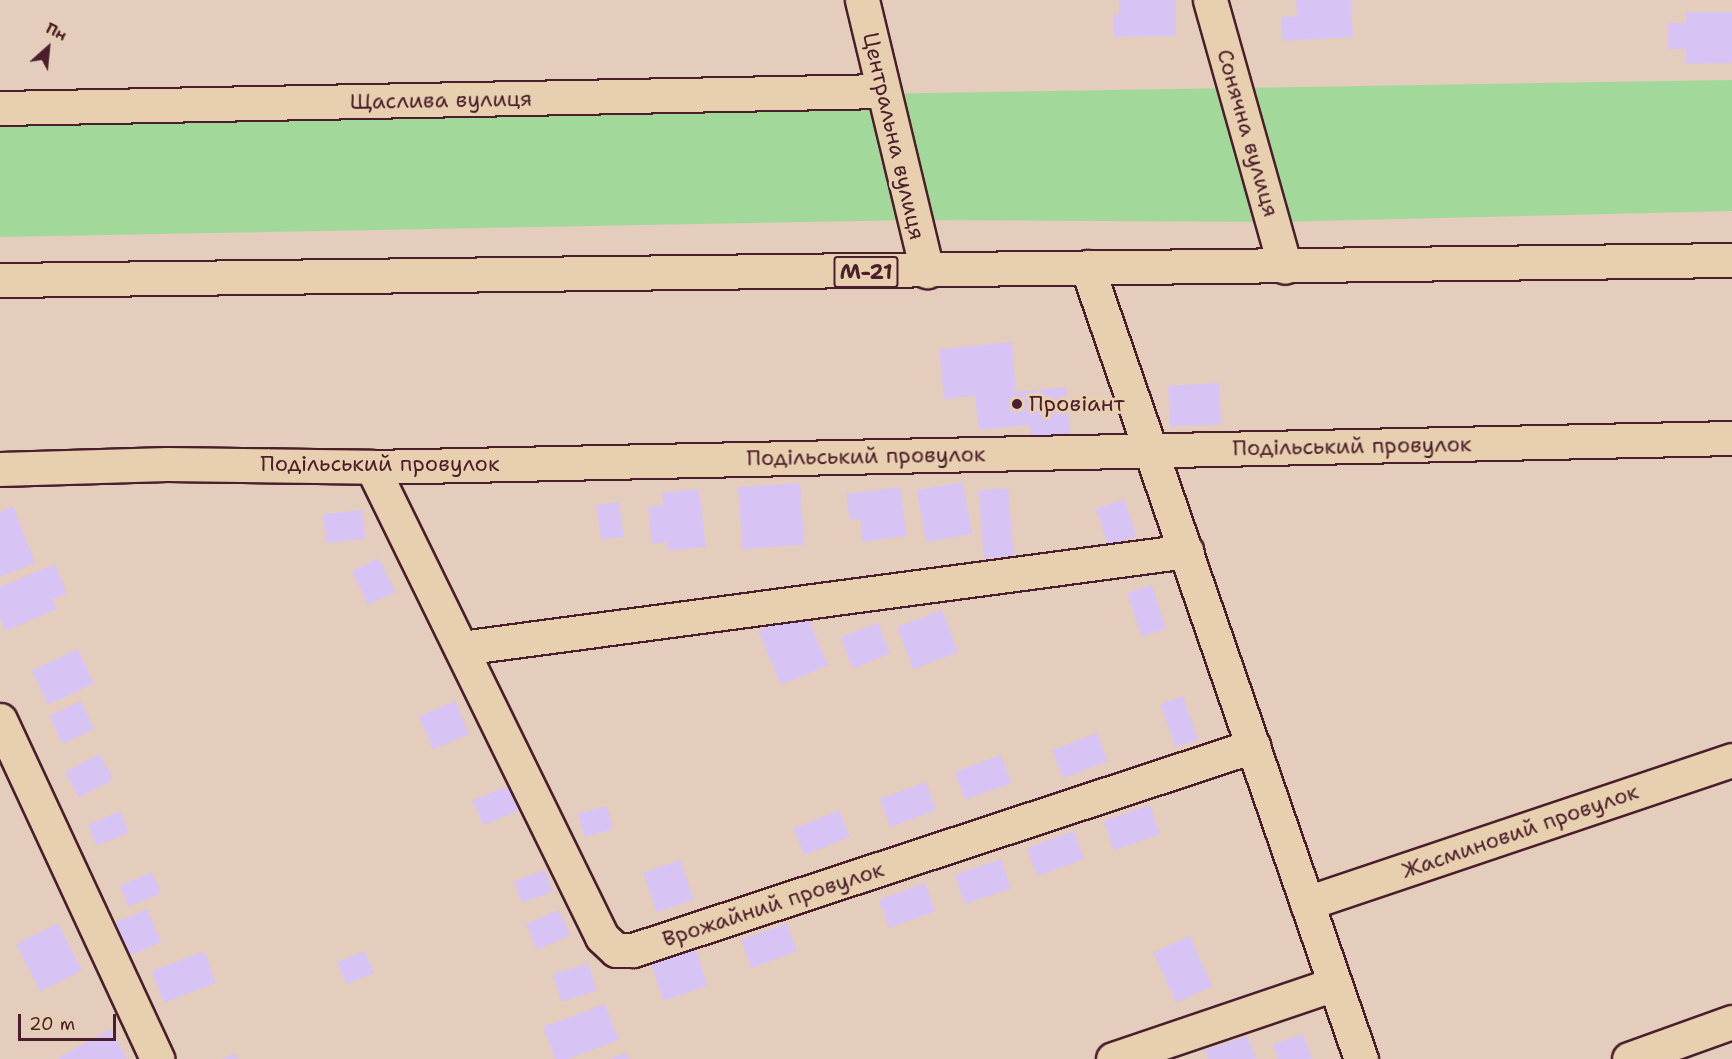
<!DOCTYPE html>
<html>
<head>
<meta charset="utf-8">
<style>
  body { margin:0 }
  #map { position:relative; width:1732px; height:1059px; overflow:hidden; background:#e4cdbd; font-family:"Shantell Sans",sans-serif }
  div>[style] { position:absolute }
  .green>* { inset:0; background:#a3d89b }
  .building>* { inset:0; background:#d8c4f4; transform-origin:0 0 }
  .roads { filter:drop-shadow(2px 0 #4a1f2b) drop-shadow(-2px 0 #4a1f2b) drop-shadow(0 2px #4a1f2b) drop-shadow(0 -2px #4a1f2b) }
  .street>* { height:33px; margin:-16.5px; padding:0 16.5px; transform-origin:16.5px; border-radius:16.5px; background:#e7cfaf }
  .highway>* { height:33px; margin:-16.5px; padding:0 16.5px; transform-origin:16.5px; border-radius:16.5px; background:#e7cfaf }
  .dots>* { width:16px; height:16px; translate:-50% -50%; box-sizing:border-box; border:3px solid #e7cfaf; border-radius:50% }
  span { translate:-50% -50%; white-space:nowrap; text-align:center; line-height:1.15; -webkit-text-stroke:6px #e7cfaf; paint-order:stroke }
  .shield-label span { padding:2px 4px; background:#e7cfaf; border:2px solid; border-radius:4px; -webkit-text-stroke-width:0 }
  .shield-label { font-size:21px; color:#4a1f2b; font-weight:700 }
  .street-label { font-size:22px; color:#4a1f2b }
  .poi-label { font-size:22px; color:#4a1f2b }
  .left { translate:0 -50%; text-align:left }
  .north { position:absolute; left:18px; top:18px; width:60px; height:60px; -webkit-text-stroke:4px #e7cfaf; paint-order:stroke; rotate:27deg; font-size:16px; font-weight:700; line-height:24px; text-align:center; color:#4a1f2b }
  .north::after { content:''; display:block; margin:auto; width:21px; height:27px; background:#4a1f2b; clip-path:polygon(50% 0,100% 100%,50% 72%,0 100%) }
  .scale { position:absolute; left:18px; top:1014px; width:98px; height:27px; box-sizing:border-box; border:3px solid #4a1f2b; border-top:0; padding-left:8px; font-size:18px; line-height:21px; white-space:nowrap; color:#4a1f2b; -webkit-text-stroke:4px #e7cfaf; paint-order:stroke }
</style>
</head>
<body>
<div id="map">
  <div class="green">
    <i style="clip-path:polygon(1732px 80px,1732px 211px,1273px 222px,914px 220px,0 237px,0 108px)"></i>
  </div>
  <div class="building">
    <i style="clip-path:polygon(1119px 0,1176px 0,1176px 36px,1114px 37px,1113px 14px,1119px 14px)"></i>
    <i style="clip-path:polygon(1296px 0,1351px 0,1353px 37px,1283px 41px,1281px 17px,1297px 16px)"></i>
    <i style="clip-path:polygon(1686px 12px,1732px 12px,1732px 63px,1686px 64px,1686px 49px,1668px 49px,1668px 23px,1686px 23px)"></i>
    <i style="clip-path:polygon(1012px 342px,1016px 392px,1066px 387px,1071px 445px,1032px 449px,1030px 425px,979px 430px,975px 396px,944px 399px,939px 349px)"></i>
    <i style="left:1219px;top:383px;width:41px;height:51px;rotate:87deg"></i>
    <i style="left:963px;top:482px;width:53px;height:47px;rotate:80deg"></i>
    <i style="left:800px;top:483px;width:62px;height:62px;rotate:86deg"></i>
    <i style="clip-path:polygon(900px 487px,907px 536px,863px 542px,860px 519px,850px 520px,846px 494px)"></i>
    <i style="left:1008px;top:488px;width:68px;height:30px;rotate:85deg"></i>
    <i style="clip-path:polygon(699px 489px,706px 547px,668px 551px,667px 542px,652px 544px,648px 507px,664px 505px,662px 493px)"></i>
    <i style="left:1124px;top:499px;width:39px;height:30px;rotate:71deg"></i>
    <i style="left:619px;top:502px;width:35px;height:23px;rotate:82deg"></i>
    <i style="clip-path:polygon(13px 506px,35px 563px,0 577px,0 512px)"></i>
    <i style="left:362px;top:510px;width:29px;height:39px;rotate:84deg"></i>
    <i style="left:379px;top:558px;width:38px;height:30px;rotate:65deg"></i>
    <i style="clip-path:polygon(55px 564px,67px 593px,53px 599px,57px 609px,5px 631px,0 618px,0 587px)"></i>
    <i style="left:1152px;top:585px;width:46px;height:26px;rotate:72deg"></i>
    <i style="left:942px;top:610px;width:45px;height:48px;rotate:69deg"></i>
    <i style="left:805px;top:611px;width:59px;height:51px;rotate:67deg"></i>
    <i style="left:878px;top:623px;width:33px;height:40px;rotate:69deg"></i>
    <i style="left:78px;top:649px;width:38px;height:51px;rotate:65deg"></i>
    <i style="left:1183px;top:696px;width:46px;height:24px;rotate:71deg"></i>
    <i style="left:81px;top:701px;width:31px;height:35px;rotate:65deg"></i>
    <i style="left:455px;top:701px;width:36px;height:39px;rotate:67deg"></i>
    <i style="left:1097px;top:733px;width:30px;height:48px;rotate:69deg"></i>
    <i style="left:100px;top:754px;width:29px;height:39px;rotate:63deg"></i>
    <i style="left:1001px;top:755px;width:30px;height:49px;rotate:70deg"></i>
    <i style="left:926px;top:782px;width:30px;height:49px;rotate:70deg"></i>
    <i style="left:508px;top:786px;width:27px;height:38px;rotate:68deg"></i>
    <i style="left:1150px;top:805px;width:31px;height:49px;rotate:71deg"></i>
    <i style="left:607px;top:806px;width:24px;height:30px;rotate:75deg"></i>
    <i style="left:839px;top:810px;width:29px;height:49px;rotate:68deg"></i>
    <i style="left:120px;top:811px;width:23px;height:35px;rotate:67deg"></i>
    <i style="left:1074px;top:831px;width:30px;height:50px;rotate:70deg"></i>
    <i style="left:1001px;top:859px;width:31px;height:49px;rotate:71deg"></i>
    <i style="left:680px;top:860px;width:42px;height:39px;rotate:71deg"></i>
    <i style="left:545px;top:870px;width:23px;height:33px;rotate:70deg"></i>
    <i style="left:152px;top:872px;width:23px;height:35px;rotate:67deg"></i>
    <i style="left:925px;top:883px;width:30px;height:49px;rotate:70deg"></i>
    <i style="left:147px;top:909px;width:36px;height:39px;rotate:67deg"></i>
    <i style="left:559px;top:910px;width:28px;height:36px;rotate:67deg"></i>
    <i style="left:58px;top:923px;width:53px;height:47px;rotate:63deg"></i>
    <i style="left:787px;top:923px;width:30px;height:49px;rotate:70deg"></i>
    <i style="left:1190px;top:936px;width:55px;height:40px;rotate:66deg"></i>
    <i style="left:694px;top:945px;width:43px;height:47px;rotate:71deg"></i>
    <i style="left:204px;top:951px;width:34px;height:56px;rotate:69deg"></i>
    <i style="left:365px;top:951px;width:24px;height:30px;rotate:68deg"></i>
    <i style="left:588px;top:963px;width:29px;height:37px;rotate:72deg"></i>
    <i style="clip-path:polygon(605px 1004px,619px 1040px,568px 1059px,555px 1059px,543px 1027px)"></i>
    <i style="clip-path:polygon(111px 1029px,127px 1059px,60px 1059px,59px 1057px)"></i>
    <i style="clip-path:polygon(1303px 1034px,1312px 1059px,1278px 1059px,1273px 1044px)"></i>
    <i style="clip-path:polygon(1248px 1036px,1256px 1059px,1208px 1059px,1205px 1050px)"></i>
    <i style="clip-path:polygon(627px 1052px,629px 1059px,609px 1059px)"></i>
    <i style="clip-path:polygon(235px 1053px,238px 1059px,222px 1059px)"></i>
  </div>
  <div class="roads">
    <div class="street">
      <i style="left:862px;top:0;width:279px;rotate:76.5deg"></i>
      <i style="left:1210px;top:0;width:277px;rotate:74.3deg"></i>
      <i style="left:0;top:108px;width:882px;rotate:-1.1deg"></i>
      <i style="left:1087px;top:267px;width:838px;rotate:70.92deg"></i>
      <i style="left:372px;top:467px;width:523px;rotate:63.92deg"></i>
      <i style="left:602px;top:937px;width:19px;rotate:43deg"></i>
      <i style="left:616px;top:950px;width:17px"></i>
      <i style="left:633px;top:950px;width:653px;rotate:-18.21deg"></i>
      <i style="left:0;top:469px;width:167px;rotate:-1.7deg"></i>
      <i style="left:167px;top:464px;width:205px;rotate:0.8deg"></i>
      <i style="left:372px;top:467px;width:1360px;rotate:-1.22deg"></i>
      <i style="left:461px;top:648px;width:732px;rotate:-7.61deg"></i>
      <i style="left:0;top:720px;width:374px;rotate:65.1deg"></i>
      <i style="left:1307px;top:903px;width:448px;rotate:-18.6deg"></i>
      <i style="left:1113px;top:1059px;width:234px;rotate:-18.7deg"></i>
      <i style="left:1629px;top:1059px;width:109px;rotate:-19.8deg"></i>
    </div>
    <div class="highway">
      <i style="left:0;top:280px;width:1732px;rotate:-0.66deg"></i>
    </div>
  </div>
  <div class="dots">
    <i style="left:1017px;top:404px;background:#4a1f2b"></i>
  </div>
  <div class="shield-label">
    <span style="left:866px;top:272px">М-21</span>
  </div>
  <div class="street-label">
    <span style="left:441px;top:100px;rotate:-1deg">Щаслива вулиця</span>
    <span style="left:1248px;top:133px;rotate:74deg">Сонячна вулиця</span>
    <span style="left:894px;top:136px;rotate:77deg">Центральна вулиця</span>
    <span style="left:1352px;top:446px;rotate:-1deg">Подільський провулок</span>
    <span style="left:866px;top:456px;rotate:-1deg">Подільський провулок</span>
    <span style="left:380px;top:464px">Подільський провулок</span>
    <span style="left:1520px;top:831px;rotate:-19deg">Жасминовий провулок</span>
    <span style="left:773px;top:904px;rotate:-18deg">Врожайний провулок</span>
  </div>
  <div class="poi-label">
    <span class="left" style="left:1029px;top:404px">Провіант</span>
  </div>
  <div class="north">Пн</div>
  <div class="scale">20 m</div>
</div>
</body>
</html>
